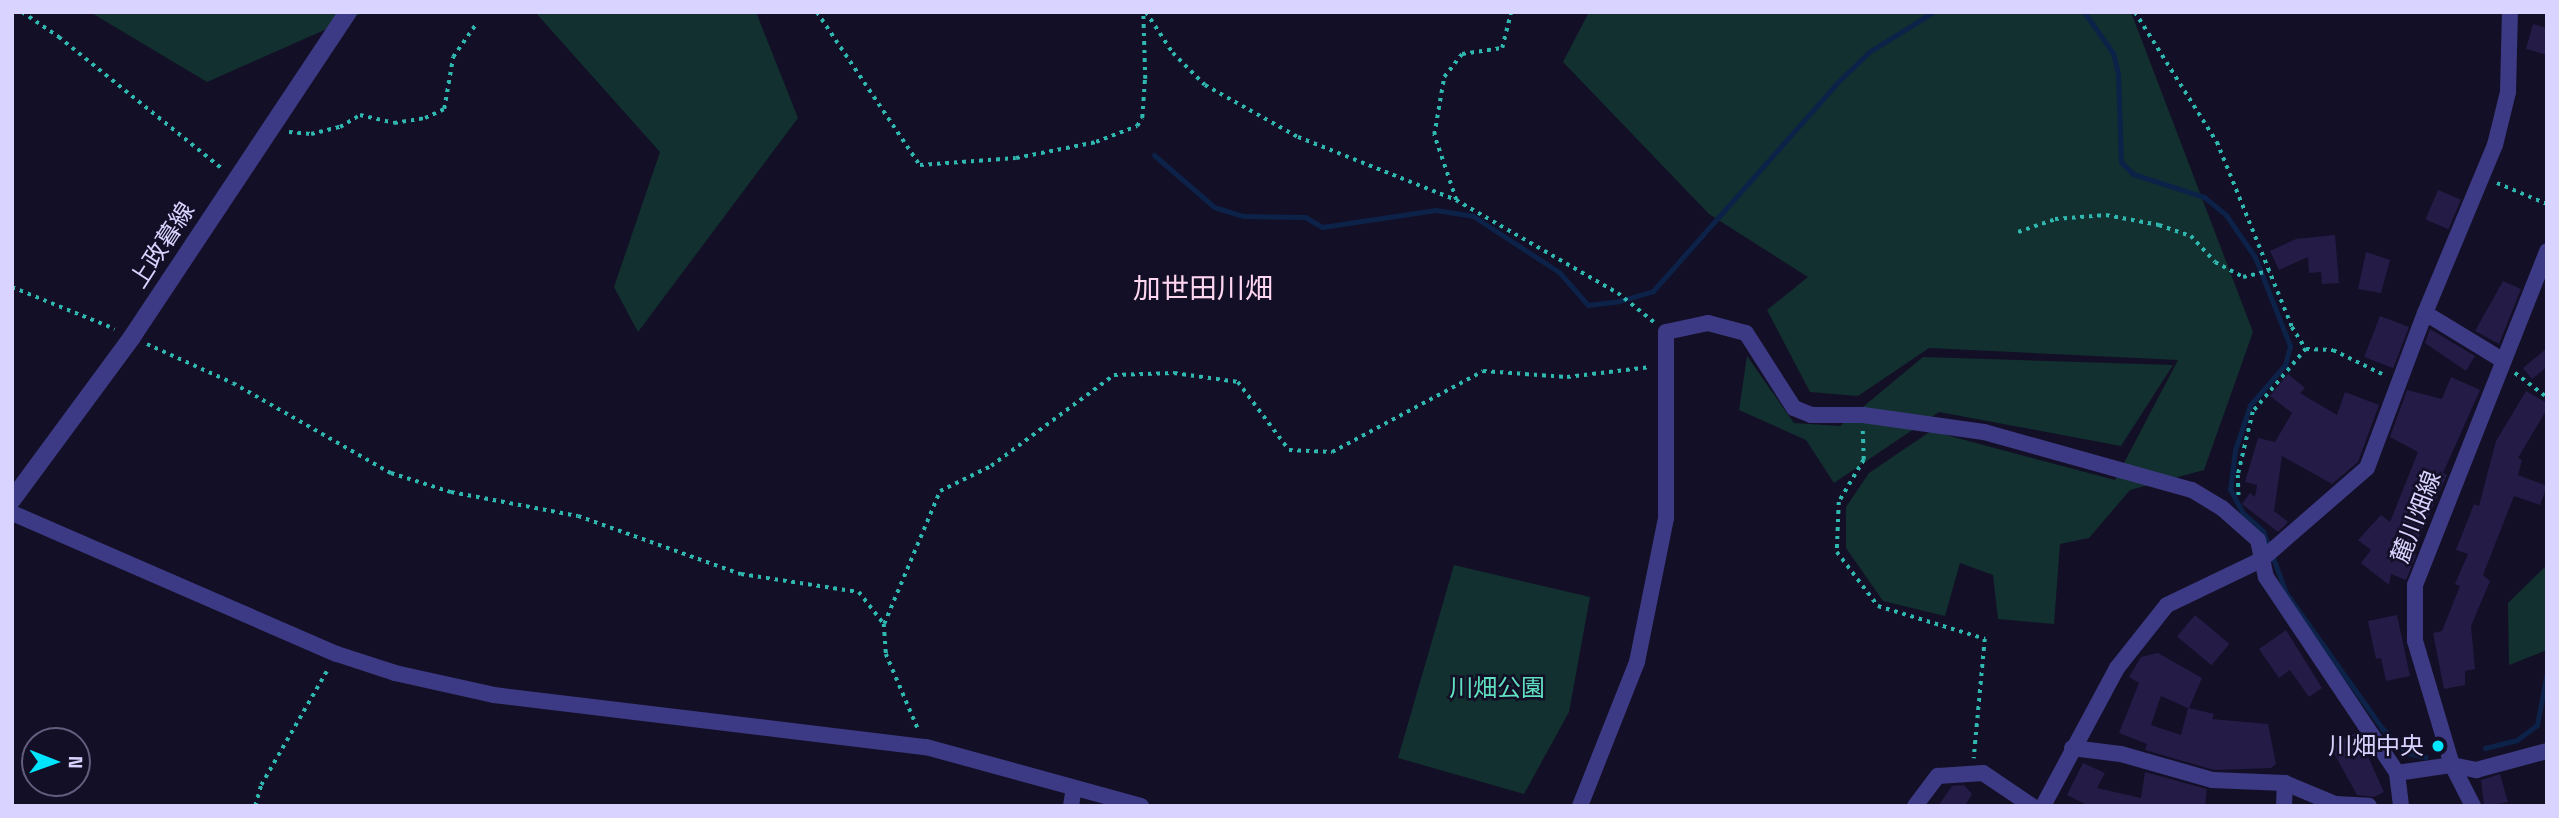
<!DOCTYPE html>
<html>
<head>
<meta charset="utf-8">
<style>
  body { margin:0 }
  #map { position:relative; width:2559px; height:818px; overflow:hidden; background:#130f26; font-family:"Space Grotesk","Noto Sans JP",sans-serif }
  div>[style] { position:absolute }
  .green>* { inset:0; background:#12302f }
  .stream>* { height:5px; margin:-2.5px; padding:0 2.5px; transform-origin:2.5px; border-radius:2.5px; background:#0c2248 }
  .building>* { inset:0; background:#241b47; transform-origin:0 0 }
  .path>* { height:3.5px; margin-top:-1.75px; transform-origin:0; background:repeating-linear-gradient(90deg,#2fb8b0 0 3.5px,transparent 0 8.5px) }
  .minor>* { height:16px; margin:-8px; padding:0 8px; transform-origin:8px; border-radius:8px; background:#3d3a85 }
  .tertiary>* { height:18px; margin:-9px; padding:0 9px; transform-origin:9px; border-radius:9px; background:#3d3a85 }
  .dots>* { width:19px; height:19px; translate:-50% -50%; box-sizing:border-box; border:4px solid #130f26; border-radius:50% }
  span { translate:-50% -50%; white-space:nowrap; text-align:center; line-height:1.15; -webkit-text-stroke:5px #130f26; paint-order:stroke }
  .street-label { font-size:24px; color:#d9d4ff }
  .park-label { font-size:24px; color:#5fe0c0 }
  .poi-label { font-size:24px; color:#d9d4ff }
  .right { translate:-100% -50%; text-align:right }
  .quarter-label { font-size:28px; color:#ffd6f0 }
  .frame { position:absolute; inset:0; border:14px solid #d9d4ff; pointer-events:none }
  .north { position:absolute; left:21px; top:727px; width:70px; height:70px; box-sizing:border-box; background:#130f26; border:2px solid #625e7d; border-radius:50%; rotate:91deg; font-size:19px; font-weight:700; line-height:28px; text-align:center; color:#d9d4ff }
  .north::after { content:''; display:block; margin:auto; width:24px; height:32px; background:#00e5ff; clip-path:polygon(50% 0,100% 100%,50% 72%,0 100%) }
</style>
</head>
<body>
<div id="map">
  <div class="green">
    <i style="clip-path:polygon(90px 12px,365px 12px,207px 82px)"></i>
    <i style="clip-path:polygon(535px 12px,756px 12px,798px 118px,638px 332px,614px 287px,660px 152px)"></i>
    <i style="clip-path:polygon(1589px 12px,2131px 12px,2253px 332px,2204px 470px,2130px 490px,2089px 538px,2060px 544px,2054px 624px,1998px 619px,1993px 575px,1960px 563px,1945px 616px,1883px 601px,1846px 548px,1846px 507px,1869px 473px,1931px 431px,2115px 480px,2178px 360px,1929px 348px,1858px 396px,1810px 392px,1767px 310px,1808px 277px,1709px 214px,1563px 62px)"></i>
    <i style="clip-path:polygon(1747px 356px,1794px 423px,1840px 426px,1923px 357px,2173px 365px,2121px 446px,1939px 412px,1834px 483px,1806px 440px,1739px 410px)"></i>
    <i style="clip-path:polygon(1454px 565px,1590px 597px,1569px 712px,1524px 794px,1398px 758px)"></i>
    <i style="clip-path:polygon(2547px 565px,2547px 650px,2509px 665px,2508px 603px)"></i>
  </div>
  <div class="stream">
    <i style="left:2084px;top:12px;width:50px;rotate:54.7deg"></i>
    <i style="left:2113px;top:53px;width:21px;rotate:76deg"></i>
    <i style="left:2118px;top:73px;width:89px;rotate:88.1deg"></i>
    <i style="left:2121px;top:162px;width:17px;rotate:45deg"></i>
    <i style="left:2133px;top:174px;width:75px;rotate:17.9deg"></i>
    <i style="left:2204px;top:197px;width:28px;rotate:39deg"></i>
    <i style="left:2226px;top:215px;width:51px;rotate:55.4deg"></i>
    <i style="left:2255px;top:257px;width:96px;rotate:68.5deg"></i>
    <i style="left:2290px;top:346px;width:20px;rotate:105deg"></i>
    <i style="left:2285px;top:365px;width:53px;rotate:131.2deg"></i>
    <i style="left:2250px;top:405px;width:47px;rotate:108.4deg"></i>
    <i style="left:2235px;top:450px;width:39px;rotate:97deg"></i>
    <i style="left:2230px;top:489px;width:27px;rotate:62deg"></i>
    <i style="left:2243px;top:513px;width:27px;rotate:42deg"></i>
    <i style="left:2263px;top:531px;width:66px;rotate:69.6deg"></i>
    <i style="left:2286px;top:593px;width:166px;rotate:54.6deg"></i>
    <i style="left:2382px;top:728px;width:35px;rotate:45deg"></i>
    <i style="left:2407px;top:753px;width:19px;rotate:12deg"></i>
    <i style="left:1154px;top:155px;width:79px;rotate:40.9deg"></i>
    <i style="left:1214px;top:207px;width:30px;rotate:17deg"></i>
    <i style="left:1243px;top:216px;width:62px;rotate:0.9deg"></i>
    <i style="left:1305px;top:217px;width:20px;rotate:30deg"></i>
    <i style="left:1322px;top:227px;width:115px;rotate:-8.5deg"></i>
    <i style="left:1436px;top:210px;width:37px;rotate:9deg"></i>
    <i style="left:1473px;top:216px;width:103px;rotate:33.1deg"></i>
    <i style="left:1559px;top:272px;width:44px;rotate:48.7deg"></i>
    <i style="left:1588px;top:305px;width:31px;rotate:-7deg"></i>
    <i style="left:1619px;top:301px;width:35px;rotate:-16deg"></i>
    <i style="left:1653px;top:291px;width:275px;rotate:-48.5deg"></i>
    <i style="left:1835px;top:85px;width:47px;rotate:-44.1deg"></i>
    <i style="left:1869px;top:52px;width:75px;rotate:-32deg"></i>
    <i style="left:2485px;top:748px;width:33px;rotate:-14deg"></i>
    <i style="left:2517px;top:740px;width:25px;rotate:-37deg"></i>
    <i style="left:2537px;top:725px;width:54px;rotate:-79.3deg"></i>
  </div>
  <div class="building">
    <i style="clip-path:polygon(2533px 24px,2547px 28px,2547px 55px,2526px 49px)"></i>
    <i style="left:2438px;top:190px;width:25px;height:32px;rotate:23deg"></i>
    <i style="clip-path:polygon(2335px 235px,2339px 283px,2322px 284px,2321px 272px,2309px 273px,2308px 257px,2279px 270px,2270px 251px,2296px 239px)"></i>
    <i style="clip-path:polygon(2366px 252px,2390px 260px,2381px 293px,2358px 289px)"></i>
    <i style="clip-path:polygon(2503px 281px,2521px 289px,2499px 344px,2475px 331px)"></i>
    <i style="left:2380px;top:316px;width:31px;height:44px;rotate:21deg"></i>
    <i style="clip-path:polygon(2430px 329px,2475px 356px,2466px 371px,2425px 343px)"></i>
    <i style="clip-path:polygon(2547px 348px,2547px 367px,2532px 379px,2523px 368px)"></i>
    <i style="clip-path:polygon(2288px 374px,2305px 388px,2300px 393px,2337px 415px,2345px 392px,2379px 405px,2358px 462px,2332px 484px,2282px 456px,2274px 511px,2288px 522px,2278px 532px,2242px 504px,2250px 493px,2255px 497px,2257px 485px,2245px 482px,2258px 438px,2275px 442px,2292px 413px,2270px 396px)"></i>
    <i style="clip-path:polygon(2451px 377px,2480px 390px,2443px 473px,2447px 475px,2412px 553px,2416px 555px,2406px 580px,2391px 574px,2389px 585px,2361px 563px,2371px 550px,2358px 540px,2381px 515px,2390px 522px,2418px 452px,2390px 437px,2407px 390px,2442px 399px)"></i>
    <i style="clip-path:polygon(2526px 391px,2547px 403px,2547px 409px,2518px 458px,2522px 460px,2518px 475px,2547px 486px,2540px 505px,2514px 496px,2483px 575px,2490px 581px,2471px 626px,2475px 669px,2465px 671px,2465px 685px,2444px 689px,2433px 633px,2442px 631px,2460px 586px,2455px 584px,2468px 554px,2456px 550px,2474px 504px,2479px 506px,2496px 441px)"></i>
    <i style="left:2195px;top:615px;width:45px;height:28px;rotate:40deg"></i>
    <i style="clip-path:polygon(2397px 615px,2410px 676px,2386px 681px,2381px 658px,2376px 659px,2368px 621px)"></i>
    <i style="clip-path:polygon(2286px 630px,2322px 688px,2309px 697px,2290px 670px,2279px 678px,2259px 649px)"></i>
    <i style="clip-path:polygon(evenodd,2158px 653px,2202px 678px,2189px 708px,2214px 714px,2212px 719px,2268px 724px,2276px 764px,2271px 768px,2214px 770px,2145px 750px,2147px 744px,2119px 733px,2139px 683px,2129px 677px,2141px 657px,2158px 653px,2161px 696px,2188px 708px,2181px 735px,2151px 725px,2161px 696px)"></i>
    <i style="clip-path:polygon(2357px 732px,2384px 792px,2374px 797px,2357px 795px,2330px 746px)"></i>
    <i style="clip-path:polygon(2083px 763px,2105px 773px,2097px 788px,2141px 798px,2145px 772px,2207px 789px,2205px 806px,2089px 806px,2067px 795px)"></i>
    <i style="clip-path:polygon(2500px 774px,2508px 802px,2484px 806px,2481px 780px)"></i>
    <i style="clip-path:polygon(1964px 785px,1972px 794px,1965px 806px,1938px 806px,1952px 786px)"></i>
  </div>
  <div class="path">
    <i style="left:22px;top:12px;width:45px;rotate:34deg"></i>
    <i style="left:59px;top:37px;width:212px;rotate:38.9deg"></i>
    <i style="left:817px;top:12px;width:184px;rotate:56.1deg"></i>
    <i style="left:920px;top:165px;width:96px;rotate:-4.2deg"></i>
    <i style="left:1016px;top:158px;width:82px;rotate:-11.3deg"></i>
    <i style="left:1096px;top:142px;width:44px;rotate:-21.3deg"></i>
    <i style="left:1137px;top:126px;width:9px;rotate:-58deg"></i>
    <i style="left:1142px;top:118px;width:39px;rotate:-86deg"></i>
    <i style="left:1145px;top:79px;width:67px;rotate:-91.7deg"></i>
    <i style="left:1146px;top:12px;width:49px;rotate:56.6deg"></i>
    <i style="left:1173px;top:53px;width:45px;rotate:45deg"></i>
    <i style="left:1205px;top:85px;width:107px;rotate:29.2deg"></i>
    <i style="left:1298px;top:137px;width:170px;rotate:21.7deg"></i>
    <i style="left:1456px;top:200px;width:187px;rotate:29.9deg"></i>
    <i style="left:1618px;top:293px;width:46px;rotate:38.9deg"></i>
    <i style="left:2135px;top:12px;width:154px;rotate:57.8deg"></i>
    <i style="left:2217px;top:142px;width:200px;rotate:67.9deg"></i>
    <i style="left:2292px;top:327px;width:26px;rotate:58deg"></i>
    <i style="left:2306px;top:349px;width:82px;rotate:130.1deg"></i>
    <i style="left:2253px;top:412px;width:65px;rotate:103.4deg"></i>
    <i style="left:2238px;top:475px;width:25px;rotate:88deg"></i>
    <i style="left:289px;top:132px;width:22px;rotate:5deg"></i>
    <i style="left:311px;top:134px;width:30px;rotate:-14deg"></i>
    <i style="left:340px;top:127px;width:23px;rotate:-31deg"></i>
    <i style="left:360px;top:115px;width:35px;rotate:13deg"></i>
    <i style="left:394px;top:123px;width:31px;rotate:-9deg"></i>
    <i style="left:425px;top:118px;width:21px;rotate:-25deg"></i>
    <i style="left:444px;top:109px;width:53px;rotate:-80.2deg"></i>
    <i style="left:453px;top:57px;width:39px;rotate:-55deg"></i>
    <i style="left:2497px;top:183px;width:54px;rotate:22.8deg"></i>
    <i style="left:1456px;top:200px;width:69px;rotate:-108.7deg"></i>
    <i style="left:1434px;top:135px;width:59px;rotate:-80.2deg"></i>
    <i style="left:1444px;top:77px;width:29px;rotate:-52deg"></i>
    <i style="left:1462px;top:54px;width:40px;rotate:-8.5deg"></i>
    <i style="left:1502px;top:48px;width:37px;rotate:-76deg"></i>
    <i style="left:2018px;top:232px;width:39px;rotate:-19deg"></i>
    <i style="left:2055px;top:219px;width:51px;rotate:-4.5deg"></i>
    <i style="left:2106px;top:215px;width:54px;rotate:10.7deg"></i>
    <i style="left:2159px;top:225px;width:34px;rotate:19deg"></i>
    <i style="left:2191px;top:236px;width:35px;rotate:47deg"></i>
    <i style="left:2215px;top:262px;width:32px;rotate:28deg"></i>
    <i style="left:2243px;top:277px;width:27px;rotate:-13deg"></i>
    <i style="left:12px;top:287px;width:111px;rotate:22.2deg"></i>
    <i style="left:147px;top:344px;width:94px;rotate:24.4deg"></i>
    <i style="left:233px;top:383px;width:182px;rotate:29.7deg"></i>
    <i style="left:391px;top:473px;width:63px;rotate:17.6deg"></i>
    <i style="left:451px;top:492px;width:129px;rotate:10.7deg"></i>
    <i style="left:578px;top:516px;width:173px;rotate:19.6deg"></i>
    <i style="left:741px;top:574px;width:119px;rotate:8.7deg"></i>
    <i style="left:859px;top:592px;width:41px;rotate:52deg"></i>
    <i style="left:884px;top:624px;width:30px;rotate:86deg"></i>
    <i style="left:886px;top:654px;width:82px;rotate:66.9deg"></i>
    <i style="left:2306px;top:349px;width:27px;rotate:2deg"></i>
    <i style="left:2333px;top:350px;width:57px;rotate:26.1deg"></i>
    <i style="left:2515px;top:373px;width:40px;rotate:37deg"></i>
    <i style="left:1863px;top:431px;width:29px;rotate:88deg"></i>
    <i style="left:1864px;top:460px;width:49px;rotate:120.8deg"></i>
    <i style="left:1839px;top:502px;width:50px;rotate:92.3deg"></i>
    <i style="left:1837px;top:552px;width:68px;rotate:52.8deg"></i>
    <i style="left:1878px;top:606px;width:112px;rotate:17.1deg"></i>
    <i style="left:1985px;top:639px;width:120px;rotate:95.3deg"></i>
    <i style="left:884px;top:624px;width:144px;rotate:-67.2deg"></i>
    <i style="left:940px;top:491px;width:57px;rotate:-26.1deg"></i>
    <i style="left:991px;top:466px;width:153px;rotate:-36.5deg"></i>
    <i style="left:1114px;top:375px;width:60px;rotate:-1.9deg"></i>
    <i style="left:1174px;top:373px;width:65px;rotate:8deg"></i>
    <i style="left:1238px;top:382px;width:85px;rotate:53.1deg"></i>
    <i style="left:1289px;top:450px;width:43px;rotate:2.7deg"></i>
    <i style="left:1332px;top:452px;width:171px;rotate:-28.2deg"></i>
    <i style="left:1483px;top:371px;width:84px;rotate:4.1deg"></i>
    <i style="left:1567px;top:377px;width:84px;rotate:-6.9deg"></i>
    <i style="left:255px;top:806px;width:22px;rotate:-74deg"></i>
    <i style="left:261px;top:785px;width:134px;rotate:-60deg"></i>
  </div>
  <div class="minor">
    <i style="left:2425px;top:313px;width:92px;rotate:31.3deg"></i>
    <i style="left:12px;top:513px;width:354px;rotate:23.5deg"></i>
    <i style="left:337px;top:654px;width:61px;rotate:18.1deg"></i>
    <i style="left:395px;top:673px;width:101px;rotate:12.5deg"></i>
    <i style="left:494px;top:695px;width:435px;rotate:6.9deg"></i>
    <i style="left:926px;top:747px;width:223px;rotate:15.3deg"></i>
    <i style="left:2072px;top:748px;width:49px;rotate:7deg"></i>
    <i style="left:2121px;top:754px;width:95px;rotate:15.9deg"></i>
    <i style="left:2212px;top:780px;width:73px;rotate:2.4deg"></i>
    <i style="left:2285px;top:783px;width:54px;rotate:22.8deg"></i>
    <i style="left:2335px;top:804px;width:34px;rotate:3deg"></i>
    <i style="left:2397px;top:773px;width:56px;rotate:-8.3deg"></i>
    <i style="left:2452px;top:765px;width:25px;rotate:12deg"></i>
    <i style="left:2476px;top:770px;width:73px;rotate:-15deg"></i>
    <i style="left:1071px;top:806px;width:18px;rotate:-81deg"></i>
    <i style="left:1580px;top:806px;width:155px;rotate:-68.4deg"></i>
    <i style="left:1637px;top:662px;width:147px;rotate:-78.6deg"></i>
    <i style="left:1666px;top:518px;width:186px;rotate:-90deg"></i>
    <i style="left:1666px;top:332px;width:43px;rotate:-12.1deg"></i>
    <i style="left:1708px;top:323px;width:39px;rotate:15deg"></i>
    <i style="left:1746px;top:333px;width:89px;rotate:57.4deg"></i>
    <i style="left:1794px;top:408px;width:18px;rotate:22deg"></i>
    <i style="left:1811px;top:415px;width:52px"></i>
    <i style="left:1863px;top:415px;width:122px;rotate:8deg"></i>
    <i style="left:1984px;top:432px;width:216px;rotate:15.6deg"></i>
    <i style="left:2192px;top:490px;width:35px;rotate:31deg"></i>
    <i style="left:2222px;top:508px;width:48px;rotate:41.6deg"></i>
    <i style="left:2258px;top:540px;width:38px;rotate:78deg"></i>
    <i style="left:2266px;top:577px;width:236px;rotate:56.2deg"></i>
    <i style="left:2397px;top:773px;width:33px;rotate:83deg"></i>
    <i style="left:1915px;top:806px;width:38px;rotate:-53deg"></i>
    <i style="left:1938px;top:776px;width:45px;rotate:-3.8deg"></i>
    <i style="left:1983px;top:773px;width:59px;rotate:34deg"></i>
    <i style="left:2043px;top:806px;width:157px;rotate:-61.8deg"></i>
    <i style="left:2117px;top:668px;width:80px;rotate:-51.6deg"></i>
    <i style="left:2167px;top:605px;width:104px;rotate:-25.6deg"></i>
    <i style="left:2261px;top:560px;width:140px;rotate:-41deg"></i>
    <i style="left:2367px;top:468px;width:165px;rotate:-69.5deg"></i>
    <i style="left:2425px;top:313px;width:182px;rotate:-67.4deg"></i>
    <i style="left:2495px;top:145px;width:55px;rotate:-76.2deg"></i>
    <i style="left:2508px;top:92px;width:80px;rotate:-88.6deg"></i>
    <i style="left:2284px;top:806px;width:23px;rotate:-88deg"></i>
    <i style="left:2473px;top:806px;width:46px;rotate:-117.1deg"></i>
    <i style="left:2452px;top:765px;width:129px;rotate:-106.6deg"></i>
    <i style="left:2415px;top:641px;width:56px;rotate:-90deg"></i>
    <i style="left:2415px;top:585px;width:359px;rotate:-68.4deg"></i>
  </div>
  <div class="tertiary">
    <i style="left:12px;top:500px;width:202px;rotate:-53.6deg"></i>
    <i style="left:132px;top:337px;width:390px;rotate:-56.4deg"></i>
  </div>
  <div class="dots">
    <i style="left:2438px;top:746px;background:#00e5ff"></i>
  </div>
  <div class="street-label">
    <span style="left:162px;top:245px;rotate:-57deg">上政暮線</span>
    <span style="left:2416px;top:517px;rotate:-69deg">麓川畑線</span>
  </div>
  <div class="park-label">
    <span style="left:1497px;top:688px">川畑公園</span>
  </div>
  <div class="poi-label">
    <span class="right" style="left:2424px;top:746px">川畑中央</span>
  </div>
  <div class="quarter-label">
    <span style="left:1203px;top:288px">加世田川畑</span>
  </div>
  <div class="frame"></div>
  <div class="north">N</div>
</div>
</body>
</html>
